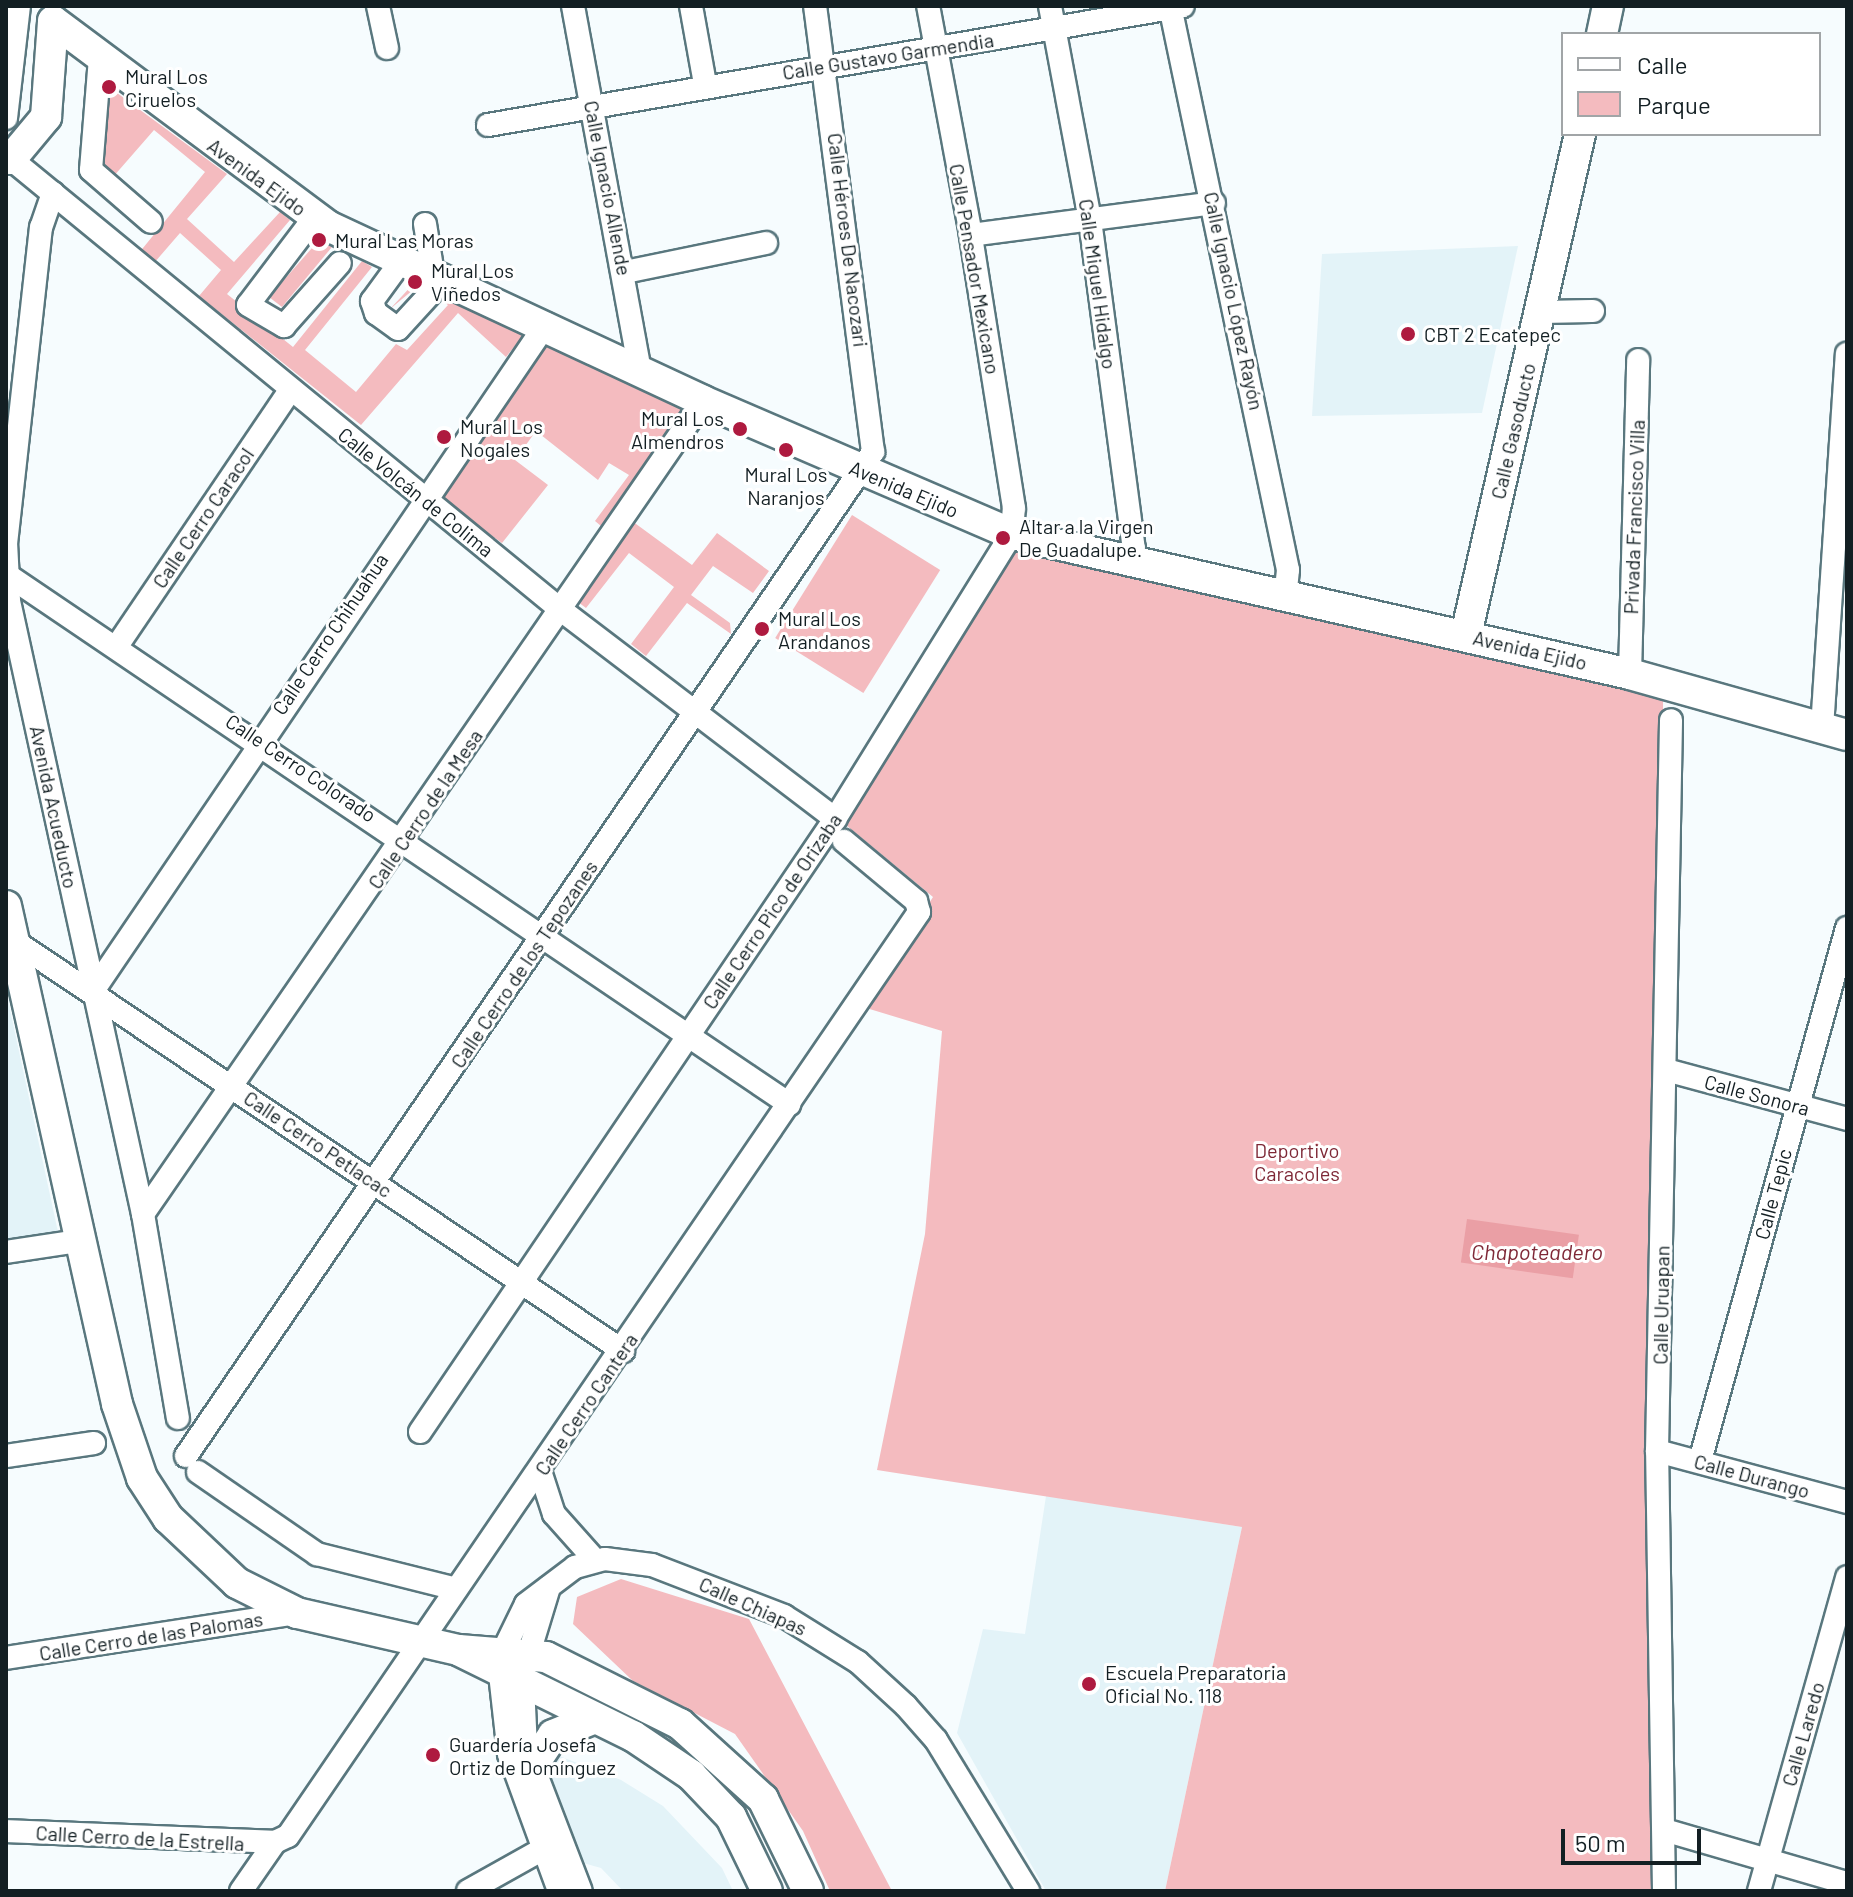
<!DOCTYPE html>
<html>
<head>
<meta charset="utf-8">
<style>
  body { margin:0 }
  #map { position:relative; width:1853px; height:1897px; overflow:hidden; background:#f6fcfe; font-family:Barlow,sans-serif }
  div>[style] { position:absolute }
  .built>* { inset:0; background:#e3f3f8 }
  .green>* { inset:0; background:#f4bbbf; transform-origin:0 0 }
  .forest>* { inset:0; background:#ea9fa5; transform-origin:0 0 }
  .roads { filter:drop-shadow(2px 0 #59777e) drop-shadow(-2px 0 #59777e) drop-shadow(0 2px #59777e) drop-shadow(0 -2px #59777e) }
  .minor>* { height:22px; margin:-11px; padding:0 11px; transform-origin:11px; border-radius:11px; background:#fff }
  .secondary>* { height:30px; margin:-15px; padding:0 15px; transform-origin:15px; border-radius:15px; background:#fff }
  .dots>* { width:22px; height:22px; translate:-50% -50%; box-sizing:border-box; border:4px solid #fff; border-radius:50% }
  span { translate:-50% -50%; white-space:nowrap; text-align:center; line-height:1.15; -webkit-text-stroke:6px #fff; paint-order:stroke }
  .street-label { font-size:20px; color:#131f23 }
  .poi-label { font-size:20px; color:#131f23 }
  .left { translate:0 -50%; text-align:left }
  .right { translate:-100% -50%; text-align:right }
  .park-label { font-size:20px; color:#7e2836 }
  .water-label { font-size:22px; color:#7f2837; font-style:italic }
  .frame { position:absolute; inset:0; border:8px solid #131f23; pointer-events:none }
  .legend { position:absolute; left:1561px; top:32px; width:260px; height:104px; box-sizing:border-box; background:#fff; border:2px solid #a1a5a7; margin:0; padding:10px 14px; list-style:none; font-size:24px; color:#131f23 }
  .legend li { display:flex; align-items:center; gap:16px; height:40px }
  .legend b { width:40px; border:2px solid #a1a5a7 }
  .scale { position:absolute; left:1561px; top:1829px; width:140px; height:36px; box-sizing:border-box; border:4px solid #131f23; border-top:0; padding-left:10px; font-size:24px; line-height:28px; white-space:nowrap; color:#131f23; -webkit-text-stroke:6px #fff; paint-order:stroke }
</style>
</head>
<body>
<div id="map">
  <div class="built">
    <i style="clip-path:polygon(1518px 246px,1482px 413px,1312px 416px,1322px 254px)"></i>
    <i style="clip-path:polygon(6px 991px,58px 1232px,6px 1241px)"></i>
    <i style="clip-path:polygon(1046px 1496px,1242px 1527px,1165px 1891px,1046px 1891px,957px 1733px,983px 1629px,1025px 1634px)"></i>
    <i style="clip-path:polygon(554px 1754px,621px 1780px,663px 1806px,722px 1868px,733px 1891px,623px 1891px,601px 1868px,576px 1861px,547px 1786px)"></i>
  </div>
  <div class="green">
    <i style="clip-path:polygon(109px 87px,227px 174px,187px 219px,234px 262px,280px 212px,290px 220px,227px 294px,293px 347px,362px 261px,372px 267px,305px 350px,356px 392px,396px 344px,407px 350px,448px 305px,419px 285px,390px 309px,415px 282px,526px 332px,506px 357px,458px 313px,361px 425px,199px 296px,221px 270px,180px 233px,148px 270px,134px 259px,205px 172px,154px 130px,113px 177px,102px 167px)"></i>
    <i style="clip-path:polygon(319px 240px,332px 247px,282px 307px,269px 297px)"></i>
    <i style="clip-path:polygon(551px 340px,687px 407px,601px 526px,595px 521px,629px 475px,609px 463px,598px 480px,536px 431px,515px 460px,548px 485px,502px 543px,431px 492px)"></i>
    <i style="left:852px;top:515px;width:104px;height:145px;rotate:32deg"></i>
    <i style="clip-path:polygon(632px 521px,692px 565px,717px 533px,769px 571px,753px 593px,713px 566px,691px 595px,730px 623px,731px 634px,687px 603px,646px 656px,631px 644px,674px 587px,629px 553px,586px 608px,574px 599px)"></i>
    <i style="clip-path:polygon(1021px 532px,1663px 692px,1667px 1891px,1165px 1891px,1242px 1527px,877px 1470px,925px 1234px,942px 1031px,863px 1007px,933px 897px,840px 820px)"></i>
    <i style="clip-path:polygon(621px 1579px,749px 1619px,892px 1891px,830px 1891px,803px 1831px,735px 1734px,633px 1681px,573px 1624px,577px 1597px)"></i>
  </div>
  <div class="forest">
    <i style="left:1467px;top:1219px;width:113px;height:44px;rotate:8deg"></i>
  </div>
  <div class="roads">
    <div class="minor">
      <i style="left:378px;top:6px;width:43px;rotate:77.9deg"></i>
      <i style="left:573px;top:6px;width:370px;rotate:79.6deg"></i>
      <i style="left:691px;top:6px;width:79px;rotate:79.8deg"></i>
      <i style="left:1050px;top:6px;width:218px;rotate:79.4deg"></i>
      <i style="left:1090px;top:220px;width:331px;rotate:82.4deg"></i>
      <i style="left:1134px;top:548px;width:16px;rotate:104deg"></i>
      <i style="left:1170px;top:6px;width:576px;rotate:78.18deg"></i>
      <i style="left:1288px;top:570px;width:28px;rotate:96deg"></i>
      <i style="left:100px;top:58px;width:112px;rotate:94.6deg"></i>
      <i style="left:91px;top:170px;width:79px;rotate:40.9deg"></i>
      <i style="left:6px;top:118px;width:113px;rotate:-83.4deg"></i>
      <i style="left:488px;top:125px;width:705px;rotate:-9.72deg"></i>
      <i style="left:11px;top:159px;width:711px;rotate:39.35deg"></i>
      <i style="left:561px;top:610px;width:345px;rotate:37.3deg"></i>
      <i style="left:53px;top:193px;width:36px;rotate:109deg"></i>
      <i style="left:41px;top:227px;width:317px;rotate:96.3deg"></i>
      <i style="left:6px;top:542px;width:59px;rotate:87.1deg"></i>
      <i style="left:9px;top:601px;width:627px;rotate:77.67deg"></i>
      <i style="left:143px;top:1214px;width:207px;rotate:80.3deg"></i>
      <i style="left:314px;top:218px;width:109px;rotate:127.2deg"></i>
      <i style="left:248px;top:305px;width:42px;rotate:30.3deg"></i>
      <i style="left:284px;top:326px;width:84px;rotate:-48.4deg"></i>
      <i style="left:425px;top:224px;width:51px;rotate:80.9deg"></i>
      <i style="left:971px;top:235px;width:245px;rotate:-7.5deg"></i>
      <i style="left:402px;top:260px;width:51px;rotate:126.2deg"></i>
      <i style="left:372px;top:301px;width:13px;rotate:72deg"></i>
      <i style="left:376px;top:313px;width:27px;rotate:36deg"></i>
      <i style="left:398px;top:329px;width:49px;rotate:-47.5deg"></i>
      <i style="left:625px;top:272px;width:144px;rotate:-11.6deg"></i>
      <i style="left:1541px;top:312px;width:52px;rotate:-1.1deg"></i>
      <i style="left:6px;top:574px;width:946px;rotate:34.09deg"></i>
      <i style="left:117px;top:646px;width:309px;rotate:-55.9deg"></i>
      <i style="left:1630px;top:674px;width:314px;rotate:-88.5deg"></i>
      <i style="left:1822px;top:728px;width:375px;rotate:-86.2deg"></i>
      <i style="left:7px;top:936px;width:743px;rotate:33.97deg"></i>
      <i style="left:95px;top:988px;width:803px;rotate:-55.81deg"></i>
      <i style="left:1666px;top:1070px;width:188px;rotate:15.1deg"></i>
      <i style="left:143px;top:1214px;width:987px;rotate:-55.44deg"></i>
      <i style="left:6px;top:1252px;width:73px;rotate:-8.7deg"></i>
      <i style="left:420px;top:1432px;width:740px;rotate:-55.9deg"></i>
      <i style="left:835px;top:819px;width:335px;rotate:-58.2deg"></i>
      <i style="left:1012px;top:534px;width:26px;rotate:-86deg"></i>
      <i style="left:1014px;top:508px;width:276px;rotate:-99deg"></i>
      <i style="left:971px;top:235px;width:233px;rotate:-100.6deg"></i>
      <i style="left:1657px;top:1451px;width:197px;rotate:15deg"></i>
      <i style="left:6px;top:1456px;width:89px;rotate:-8.4deg"></i>
      <i style="left:186px;top:1456px;width:1217px;rotate:-55.62deg"></i>
      <i style="left:873px;top:452px;width:450px;rotate:-97.4deg"></i>
      <i style="left:1700px;top:1461px;width:553px;rotate:-74.58deg"></i>
      <i style="left:540px;top:1471px;width:45px;rotate:72deg"></i>
      <i style="left:554px;top:1514px;width:62px;rotate:48.3deg"></i>
      <i style="left:198px;top:1472px;width:145px;rotate:34.6deg"></i>
      <i style="left:317px;top:1554px;width:143px;rotate:14.1deg"></i>
      <i style="left:503px;top:1651px;width:52px;rotate:-63.9deg"></i>
      <i style="left:526px;top:1604px;width:61px;rotate:-37.1deg"></i>
      <i style="left:575px;top:1567px;width:31px;rotate:-15deg"></i>
      <i style="left:605px;top:1559px;width:47px;rotate:7.3deg"></i>
      <i style="left:652px;top:1565px;width:142px;rotate:21.1deg"></i>
      <i style="left:784px;top:1616px;width:87px;rotate:31.9deg"></i>
      <i style="left:858px;top:1662px;width:65px;rotate:42.5deg"></i>
      <i style="left:906px;top:1706px;width:45px;rotate:48.6deg"></i>
      <i style="left:936px;top:1740px;width:177px;rotate:58.6deg"></i>
      <i style="left:529px;top:1653px;width:69px;rotate:-73.1deg"></i>
      <i style="left:6px;top:1658px;width:294px;rotate:-8.8deg"></i>
      <i style="left:500px;top:1674px;width:81px;rotate:83.6deg"></i>
      <i style="left:509px;top:1754px;width:146px;rotate:69.9deg"></i>
      <i style="left:523px;top:1685px;width:63px;rotate:87.3deg"></i>
      <i style="left:526px;top:1748px;width:153px;rotate:69deg"></i>
      <i style="left:1664px;top:1830px;width:191px;rotate:16.2deg"></i>
      <i style="left:6px;top:1831px;width:269px;rotate:2.3deg"></i>
      <i style="left:241px;top:1891px;width:60px;rotate:-55.2deg"></i>
      <i style="left:275px;top:1842px;width:14px;rotate:-25deg"></i>
      <i style="left:288px;top:1836px;width:1119px;rotate:-55.67deg"></i>
      <i style="left:919px;top:912px;width:11px;rotate:-105deg"></i>
      <i style="left:916px;top:901px;width:94px;rotate:-140.2deg"></i>
      <i style="left:468px;top:1891px;width:86px;rotate:-29.2deg"></i>
      <i style="left:1664px;top:1891px;width:440px;rotate:-90.9deg"></i>
      <i style="left:1657px;top:1451px;width:731px;rotate:-88.9deg"></i>
      <i style="left:1759px;top:1891px;width:326px;rotate:-74.3deg"></i>
    </div>
    <div class="secondary">
      <i style="left:53px;top:21px;width:343px;rotate:36.7deg"></i>
      <i style="left:328px;top:226px;width:414px;rotate:25deg"></i>
      <i style="left:703px;top:401px;width:336px;rotate:23.3deg"></i>
      <i style="left:1012px;top:534px;width:634px;rotate:12.76deg"></i>
      <i style="left:1630px;top:674px;width:225px;rotate:15.7deg"></i>
      <i style="left:1602px;top:34px;width:29px;rotate:-78deg"></i>
      <i style="left:6px;top:155px;width:6px;rotate:39deg"></i>
      <i style="left:11px;top:159px;width:55px;rotate:-50.2deg"></i>
      <i style="left:46px;top:117px;width:96px;rotate:-85.8deg"></i>
      <i style="left:1466px;top:635px;width:514px;rotate:-77.18deg"></i>
      <i style="left:6px;top:906px;width:510px;rotate:77.43deg"></i>
      <i style="left:117px;top:1404px;width:78px;rotate:71.3deg"></i>
      <i style="left:142px;top:1478px;width:48px;rotate:57deg"></i>
      <i style="left:168px;top:1518px;width:95px;rotate:43.3deg"></i>
      <i style="left:237px;top:1583px;width:67px;rotate:26.6deg"></i>
      <i style="left:297px;top:1613px;width:166px;rotate:12.9deg"></i>
      <i style="left:459px;top:1650px;width:87px;rotate:4.6deg"></i>
      <i style="left:546px;top:1657px;width:150px;rotate:26.6deg"></i>
      <i style="left:680px;top:1724px;width:112px;rotate:42.1deg"></i>
      <i style="left:763px;top:1799px;width:102px;rotate:63.9deg"></i>
      <i style="left:460px;top:1651px;width:193px;rotate:26.2deg"></i>
      <i style="left:633px;top:1736px;width:70px;rotate:33.9deg"></i>
      <i style="left:691px;top:1775px;width:58px;rotate:46.4deg"></i>
      <i style="left:731px;top:1817px;width:82px;rotate:64.1deg"></i>
      <i style="left:533px;top:1765px;width:36px;rotate:-56deg"></i>
      <i style="left:553px;top:1735px;width:45px;rotate:-22deg"></i>
    </div>
  </div>
  <div class="dots">
    <i style="left:109px;top:87px;background:#ae1a3f"></i>
    <i style="left:319px;top:240px;background:#ae1a3f"></i>
    <i style="left:415px;top:282px;background:#ae1a3f"></i>
    <i style="left:1408px;top:334px;background:#ae1a3f"></i>
    <i style="left:740px;top:429px;background:#ae1a3f"></i>
    <i style="left:444px;top:437px;background:#ae1a3f"></i>
    <i style="left:786px;top:450px;background:#ae1a3f"></i>
    <i style="left:1003px;top:538px;background:#ae1a3f"></i>
    <i style="left:762px;top:629px;background:#ae1a3f"></i>
    <i style="left:1089px;top:1684px;background:#ae1a3f"></i>
    <i style="left:433px;top:1755px;background:#ae1a3f"></i>
  </div>
  <div class="street-label">
    <span style="left:888px;top:56px;rotate:-9deg">Calle Gustavo Garmendia</span>
    <span style="left:257px;top:177px;rotate:36deg">Avenida Ejido</span>
    <span style="left:608px;top:188px;rotate:79deg">Calle Ignacio Allende</span>
    <span style="left:848px;top:240px;rotate:83deg">Calle Héroes De Nacozari</span>
    <span style="left:975px;top:269px;rotate:80deg">Calle Pensador Mexicano</span>
    <span style="left:1098px;top:284px;rotate:82deg">Calle Miguel Hidalgo</span>
    <span style="left:1234px;top:301px;rotate:78deg">Calle Ignacio López Rayón</span>
    <span style="left:1513px;top:431px;rotate:-77deg">Calle Gasoducto</span>
    <span style="left:904px;top:489px;rotate:23deg">Avenida Ejido</span>
    <span style="left:416px;top:492px;rotate:39deg">Calle Volcán de Colima</span>
    <span style="left:1634px;top:517px;rotate:-88deg">Privada Francisco Villa</span>
    <span style="left:203px;top:518px;rotate:-56deg">Calle Cerro Caracol</span>
    <span style="left:330px;top:634px;rotate:-56deg">Calle Cerro Chihuahua</span>
    <span style="left:1530px;top:650px;rotate:13deg">Avenida Ejido</span>
    <span style="left:301px;top:768px;rotate:34deg">Calle Cerro Colorado</span>
    <span style="left:54px;top:807px;rotate:78deg">Avenida Acueducto</span>
    <span style="left:425px;top:809px;rotate:-56deg">Calle Cerro de la Mesa</span>
    <span style="left:772px;top:911px;rotate:-56deg">Calle Cerro Pico de Orizaba</span>
    <span style="left:524px;top:964px;rotate:-56deg">Calle Cerro de los Tepozanes</span>
    <span style="left:1757px;top:1095px;rotate:15deg">Calle Sonora</span>
    <span style="left:318px;top:1144px;rotate:34deg">Calle Cerro Petlacac</span>
    <span style="left:1773px;top:1194px;rotate:-75deg">Calle Tepic</span>
    <span style="left:1661px;top:1305px;rotate:-89deg">Calle Uruapan</span>
    <span style="left:586px;top:1404px;rotate:-56deg">Calle Cerro Cantera</span>
    <span style="left:1752px;top:1476px;rotate:15deg">Calle Durango</span>
    <span style="left:753px;top:1606px;rotate:24deg">Calle Chiapas</span>
    <span style="left:151px;top:1636px;rotate:-9deg">Calle Cerro de las Palomas</span>
    <span style="left:1803px;top:1734px;rotate:-74deg">Calle Laredo</span>
    <span style="left:140px;top:1838px;rotate:3deg">Calle Cerro de la Estrella</span>
  </div>
  <div class="poi-label">
    <span class="left" style="left:125px;top:88px">Mural Los<br>Ciruelos</span>
    <span class="left" style="left:335px;top:240px">Mural Las Moras</span>
    <span class="left" style="left:431px;top:282px">Mural Los<br>Viñedos</span>
    <span class="left" style="left:1424px;top:334px">CBT 2 Ecatepec</span>
    <span class="right" style="left:724px;top:430px">Mural Los<br>Almendros</span>
    <span class="left" style="left:460px;top:438px">Mural Los<br>Nogales</span>
    <span style="left:786px;top:486px">Mural Los<br>Naranjos</span>
    <span class="left" style="left:1019px;top:538px">Altar a la Virgen<br>De Guadalupe.</span>
    <span class="left" style="left:778px;top:630px">Mural Los<br>Arandanos</span>
    <span class="left" style="left:1105px;top:1684px">Escuela Preparatoria<br>Oficial No. 118</span>
    <span class="left" style="left:449px;top:1756px">Guardería Josefa<br>Ortiz de Domínguez</span>
  </div>
  <div class="park-label">
    <span style="left:1297px;top:1162px">Deportivo<br>Caracoles</span>
  </div>
  <div class="water-label">
    <span style="left:1537px;top:1252px">Chapoteadero</span>
  </div>
  <div class="frame"></div>
  <ul class="legend">
  <li><b style="height:10px;background:#fff"></b>Calle</li>
  <li><b style="height:22px;background:#f4bbbf"></b>Parque</li>
  </ul>
  <div class="scale">50 m</div>
</div>
</body>
</html>
